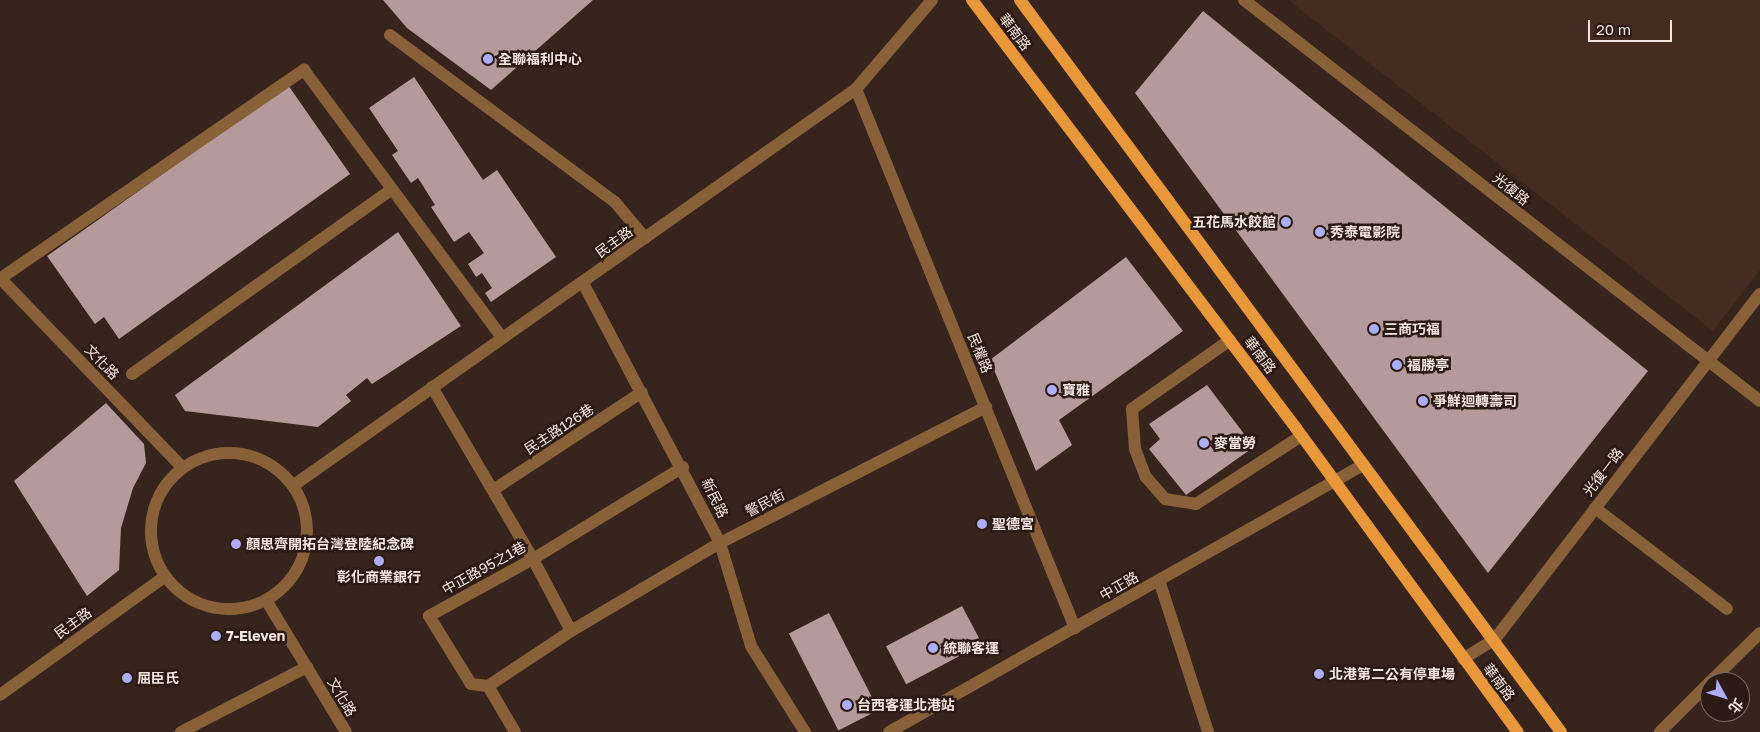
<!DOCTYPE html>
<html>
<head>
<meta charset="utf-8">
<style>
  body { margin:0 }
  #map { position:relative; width:1760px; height:732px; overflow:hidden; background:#37241d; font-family:"Golos Text","Noto Sans TC",sans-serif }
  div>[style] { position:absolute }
  .built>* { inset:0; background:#452c23 }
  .building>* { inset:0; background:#b49a9a; transform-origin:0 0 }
  .service>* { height:12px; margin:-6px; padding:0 6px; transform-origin:6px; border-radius:6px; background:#896139 }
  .minor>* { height:12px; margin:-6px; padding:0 6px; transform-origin:6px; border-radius:6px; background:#896139 }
  .minor>.ring { margin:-6px; padding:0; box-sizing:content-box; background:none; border:12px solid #896139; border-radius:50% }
  .primary>* { height:12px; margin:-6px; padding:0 6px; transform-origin:6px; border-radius:6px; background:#e89739 }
  .dots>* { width:14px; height:14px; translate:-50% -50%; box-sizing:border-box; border:2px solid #2c1b14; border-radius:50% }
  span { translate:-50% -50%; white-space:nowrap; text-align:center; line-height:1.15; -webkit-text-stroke:5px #2c1b14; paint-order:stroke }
  .street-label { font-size:14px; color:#f2e5e0 }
  .poi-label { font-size:14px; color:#f2e5e0; font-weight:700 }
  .left { translate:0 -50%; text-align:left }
  .right { translate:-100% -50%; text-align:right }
  .north { position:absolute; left:1700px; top:672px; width:50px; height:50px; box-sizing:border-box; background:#2c1b14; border:1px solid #7b6c66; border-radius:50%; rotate:129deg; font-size:14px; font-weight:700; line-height:20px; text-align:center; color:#f2e5e0 }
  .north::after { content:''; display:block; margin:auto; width:18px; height:22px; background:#abaffb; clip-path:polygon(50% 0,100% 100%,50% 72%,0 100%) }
  .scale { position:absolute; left:1588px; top:20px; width:84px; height:22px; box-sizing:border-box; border:2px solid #f2e5e0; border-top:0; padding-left:6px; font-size:15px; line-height:18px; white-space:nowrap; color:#f2e5e0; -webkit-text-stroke:4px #2c1b14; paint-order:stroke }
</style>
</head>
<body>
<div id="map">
  <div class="built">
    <i style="clip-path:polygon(1288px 0,1760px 0,1760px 270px,1713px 331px)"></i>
  </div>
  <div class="building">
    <i style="clip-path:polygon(383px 0,593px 0,491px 90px,407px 28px)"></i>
    <i style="clip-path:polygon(1203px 11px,1648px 371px,1488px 573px,1135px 93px)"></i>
    <i style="clip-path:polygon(414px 77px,483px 180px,497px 170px,556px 257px,491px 302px,485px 293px,492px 288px,482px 273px,476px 277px,468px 264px,484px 253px,469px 232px,454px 242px,431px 207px,435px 205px,418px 178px,411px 183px,392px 155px,398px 151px,369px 108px)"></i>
    <i style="clip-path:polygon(288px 85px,350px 174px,119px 339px,104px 317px,95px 324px,47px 256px)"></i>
    <i style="clip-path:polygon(398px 232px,461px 326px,372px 384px,367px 378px,346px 395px,351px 401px,318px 427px,185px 411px,175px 395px)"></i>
    <i style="clip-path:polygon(1126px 257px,1183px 331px,1059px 420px,1072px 445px,1036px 471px,990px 360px)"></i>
    <i style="clip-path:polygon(1207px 385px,1254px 447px,1186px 495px,1149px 449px,1160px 439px,1149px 424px)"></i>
    <i style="clip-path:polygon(106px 403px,144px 444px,146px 463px,133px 488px,121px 528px,119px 570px,87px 596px,14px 481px)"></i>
    <i style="left:962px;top:606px;width:43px;height:86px;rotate:62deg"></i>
    <i style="left:829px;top:613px;width:109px;height:45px;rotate:63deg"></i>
  </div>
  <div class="service">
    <i style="left:390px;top:35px;width:280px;rotate:36.6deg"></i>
    <i style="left:615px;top:202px;width:47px;rotate:50.2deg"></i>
    <i style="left:1px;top:278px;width:368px;rotate:-34.5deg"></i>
    <i style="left:304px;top:70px;width:333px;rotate:53.5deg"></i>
    <i style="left:1230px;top:340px;width:120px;rotate:144.9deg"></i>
    <i style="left:1132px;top:409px;width:40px;rotate:85.7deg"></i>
    <i style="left:1135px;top:449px;width:30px;rotate:69deg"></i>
    <i style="left:1146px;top:477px;width:29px;rotate:49deg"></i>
    <i style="left:1165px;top:499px;width:31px;rotate:9deg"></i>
    <i style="left:1196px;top:504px;width:125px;rotate:-32.9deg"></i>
    <i style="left:132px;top:374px;width:319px;rotate:-35.4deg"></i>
    <i style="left:432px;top:387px;width:199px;rotate:59.6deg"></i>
    <i style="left:533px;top:559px;width:81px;rotate:62.2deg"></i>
    <i style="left:493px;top:490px;width:178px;rotate:-33.3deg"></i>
    <i style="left:1595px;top:508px;width:166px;rotate:37.4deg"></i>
    <i style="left:1159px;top:580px;width:160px;rotate:72.1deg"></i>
    <i style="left:1710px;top:682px;width:70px;rotate:-44.4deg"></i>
    <i style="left:488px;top:686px;width:100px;rotate:-33.5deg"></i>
    <i style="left:571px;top:631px;width:173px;rotate:-30.6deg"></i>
    <i style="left:720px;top:543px;width:299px;rotate:-27.1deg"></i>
    <i style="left:488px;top:686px;width:17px;rotate:-173deg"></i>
    <i style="left:471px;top:684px;width:80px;rotate:-121.7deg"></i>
    <i style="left:429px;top:616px;width:119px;rotate:-28.7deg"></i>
    <i style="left:533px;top:559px;width:176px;rotate:-31.5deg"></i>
    <i style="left:488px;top:686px;width:53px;rotate:59.6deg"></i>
    <i style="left:181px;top:732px;width:142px;rotate:-27.3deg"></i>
    <i style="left:1660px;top:732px;width:71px;rotate:-45deg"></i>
  </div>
  <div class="minor">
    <i style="left:1244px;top:0;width:653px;rotate:37.85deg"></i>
    <i style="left:856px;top:89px;width:582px;rotate:67.89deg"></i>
    <i style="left:0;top:278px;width:262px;rotate:46.1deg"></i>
    <i style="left:583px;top:283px;width:294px;rotate:62.2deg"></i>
    <i style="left:720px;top:543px;width:108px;rotate:73.2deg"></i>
    <i style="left:751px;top:646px;width:102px;rotate:57.9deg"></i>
    <i class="ring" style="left:151px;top:453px;width:144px;height:144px"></i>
    <i style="left:294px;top:485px;width:688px;rotate:-35.17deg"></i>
    <i style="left:856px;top:89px;width:117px;rotate:-49.5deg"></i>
    <i style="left:266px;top:600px;width:154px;rotate:58.8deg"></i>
    <i style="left:1463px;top:659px;width:38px;rotate:-32deg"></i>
    <i style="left:1495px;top:639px;width:435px;rotate:-52.5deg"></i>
    <i style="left:0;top:695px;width:202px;rotate:-35.7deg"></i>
    <i style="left:889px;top:732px;width:544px;rotate:-29.39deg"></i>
  </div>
  <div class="primary">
    <i style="left:972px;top:0;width:537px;rotate:52.87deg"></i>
    <i style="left:1296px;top:428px;width:376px;rotate:53.9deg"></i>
    <i style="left:1020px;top:0;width:910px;rotate:53.53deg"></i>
  </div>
  <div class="dots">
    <i style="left:488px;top:59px;background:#abaffb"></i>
    <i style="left:1286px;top:222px;background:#abaffb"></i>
    <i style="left:1320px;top:232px;background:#abaffb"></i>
    <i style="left:1374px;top:329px;background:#abaffb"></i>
    <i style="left:1397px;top:365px;background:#abaffb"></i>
    <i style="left:1052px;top:390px;background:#abaffb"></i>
    <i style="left:1423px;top:401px;background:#abaffb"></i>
    <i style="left:1204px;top:443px;background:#abaffb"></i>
    <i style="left:982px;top:524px;background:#abaffb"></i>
    <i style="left:236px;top:544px;background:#abaffb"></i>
    <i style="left:379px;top:561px;background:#abaffb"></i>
    <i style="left:216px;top:636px;background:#abaffb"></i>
    <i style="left:933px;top:648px;background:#abaffb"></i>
    <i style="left:1319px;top:674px;background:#abaffb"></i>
    <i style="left:127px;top:678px;background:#abaffb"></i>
    <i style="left:847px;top:705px;background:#abaffb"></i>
  </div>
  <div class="street-label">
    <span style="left:1015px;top:32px;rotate:53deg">華南路</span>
    <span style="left:1511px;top:189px;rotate:38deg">光復路</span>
    <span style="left:614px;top:242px;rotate:-36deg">民主路</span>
    <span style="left:980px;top:353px;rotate:68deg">民權路</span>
    <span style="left:1260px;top:355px;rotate:53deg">華南路</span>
    <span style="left:102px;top:362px;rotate:46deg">文化路</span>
    <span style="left:559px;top:429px;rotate:-33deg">民主路126巷</span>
    <span style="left:1603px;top:472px;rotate:-53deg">光復一路</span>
    <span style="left:715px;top:498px;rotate:64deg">新民路</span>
    <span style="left:765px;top:503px;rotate:-27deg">警民街</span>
    <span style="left:484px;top:568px;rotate:-29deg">中正路95之1巷</span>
    <span style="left:1119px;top:586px;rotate:-30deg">中正路</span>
    <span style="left:73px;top:623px;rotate:-36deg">民主路</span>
    <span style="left:1499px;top:682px;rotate:53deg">華南路</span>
    <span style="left:342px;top:697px;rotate:59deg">文化路</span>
  </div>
  <div class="poi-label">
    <span class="left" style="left:498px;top:59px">全聯福利中心</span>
    <span class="right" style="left:1276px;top:222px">五花馬水餃館</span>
    <span class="left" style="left:1330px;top:232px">秀泰電影院</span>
    <span class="left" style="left:1384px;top:329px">三商巧福</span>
    <span class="left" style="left:1407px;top:365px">福勝亭</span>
    <span class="left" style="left:1062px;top:390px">寶雅</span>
    <span class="left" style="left:1433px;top:401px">爭鮮迴轉壽司</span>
    <span class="left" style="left:1214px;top:443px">麥當勞</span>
    <span class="left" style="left:992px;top:524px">聖德宮</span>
    <span class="left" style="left:246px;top:544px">顏思齊開拓台灣登陸紀念碑</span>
    <span style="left:379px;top:577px">彰化商業銀行</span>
    <span class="left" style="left:226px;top:636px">7-Eleven</span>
    <span class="left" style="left:943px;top:648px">統聯客運</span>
    <span class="left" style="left:1329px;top:674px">北港第二公有停車場</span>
    <span class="left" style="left:137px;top:678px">屈臣氏</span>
    <span class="left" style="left:857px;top:705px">台西客運北港站</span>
  </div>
  <div class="north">北</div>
  <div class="scale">20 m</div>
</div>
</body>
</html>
